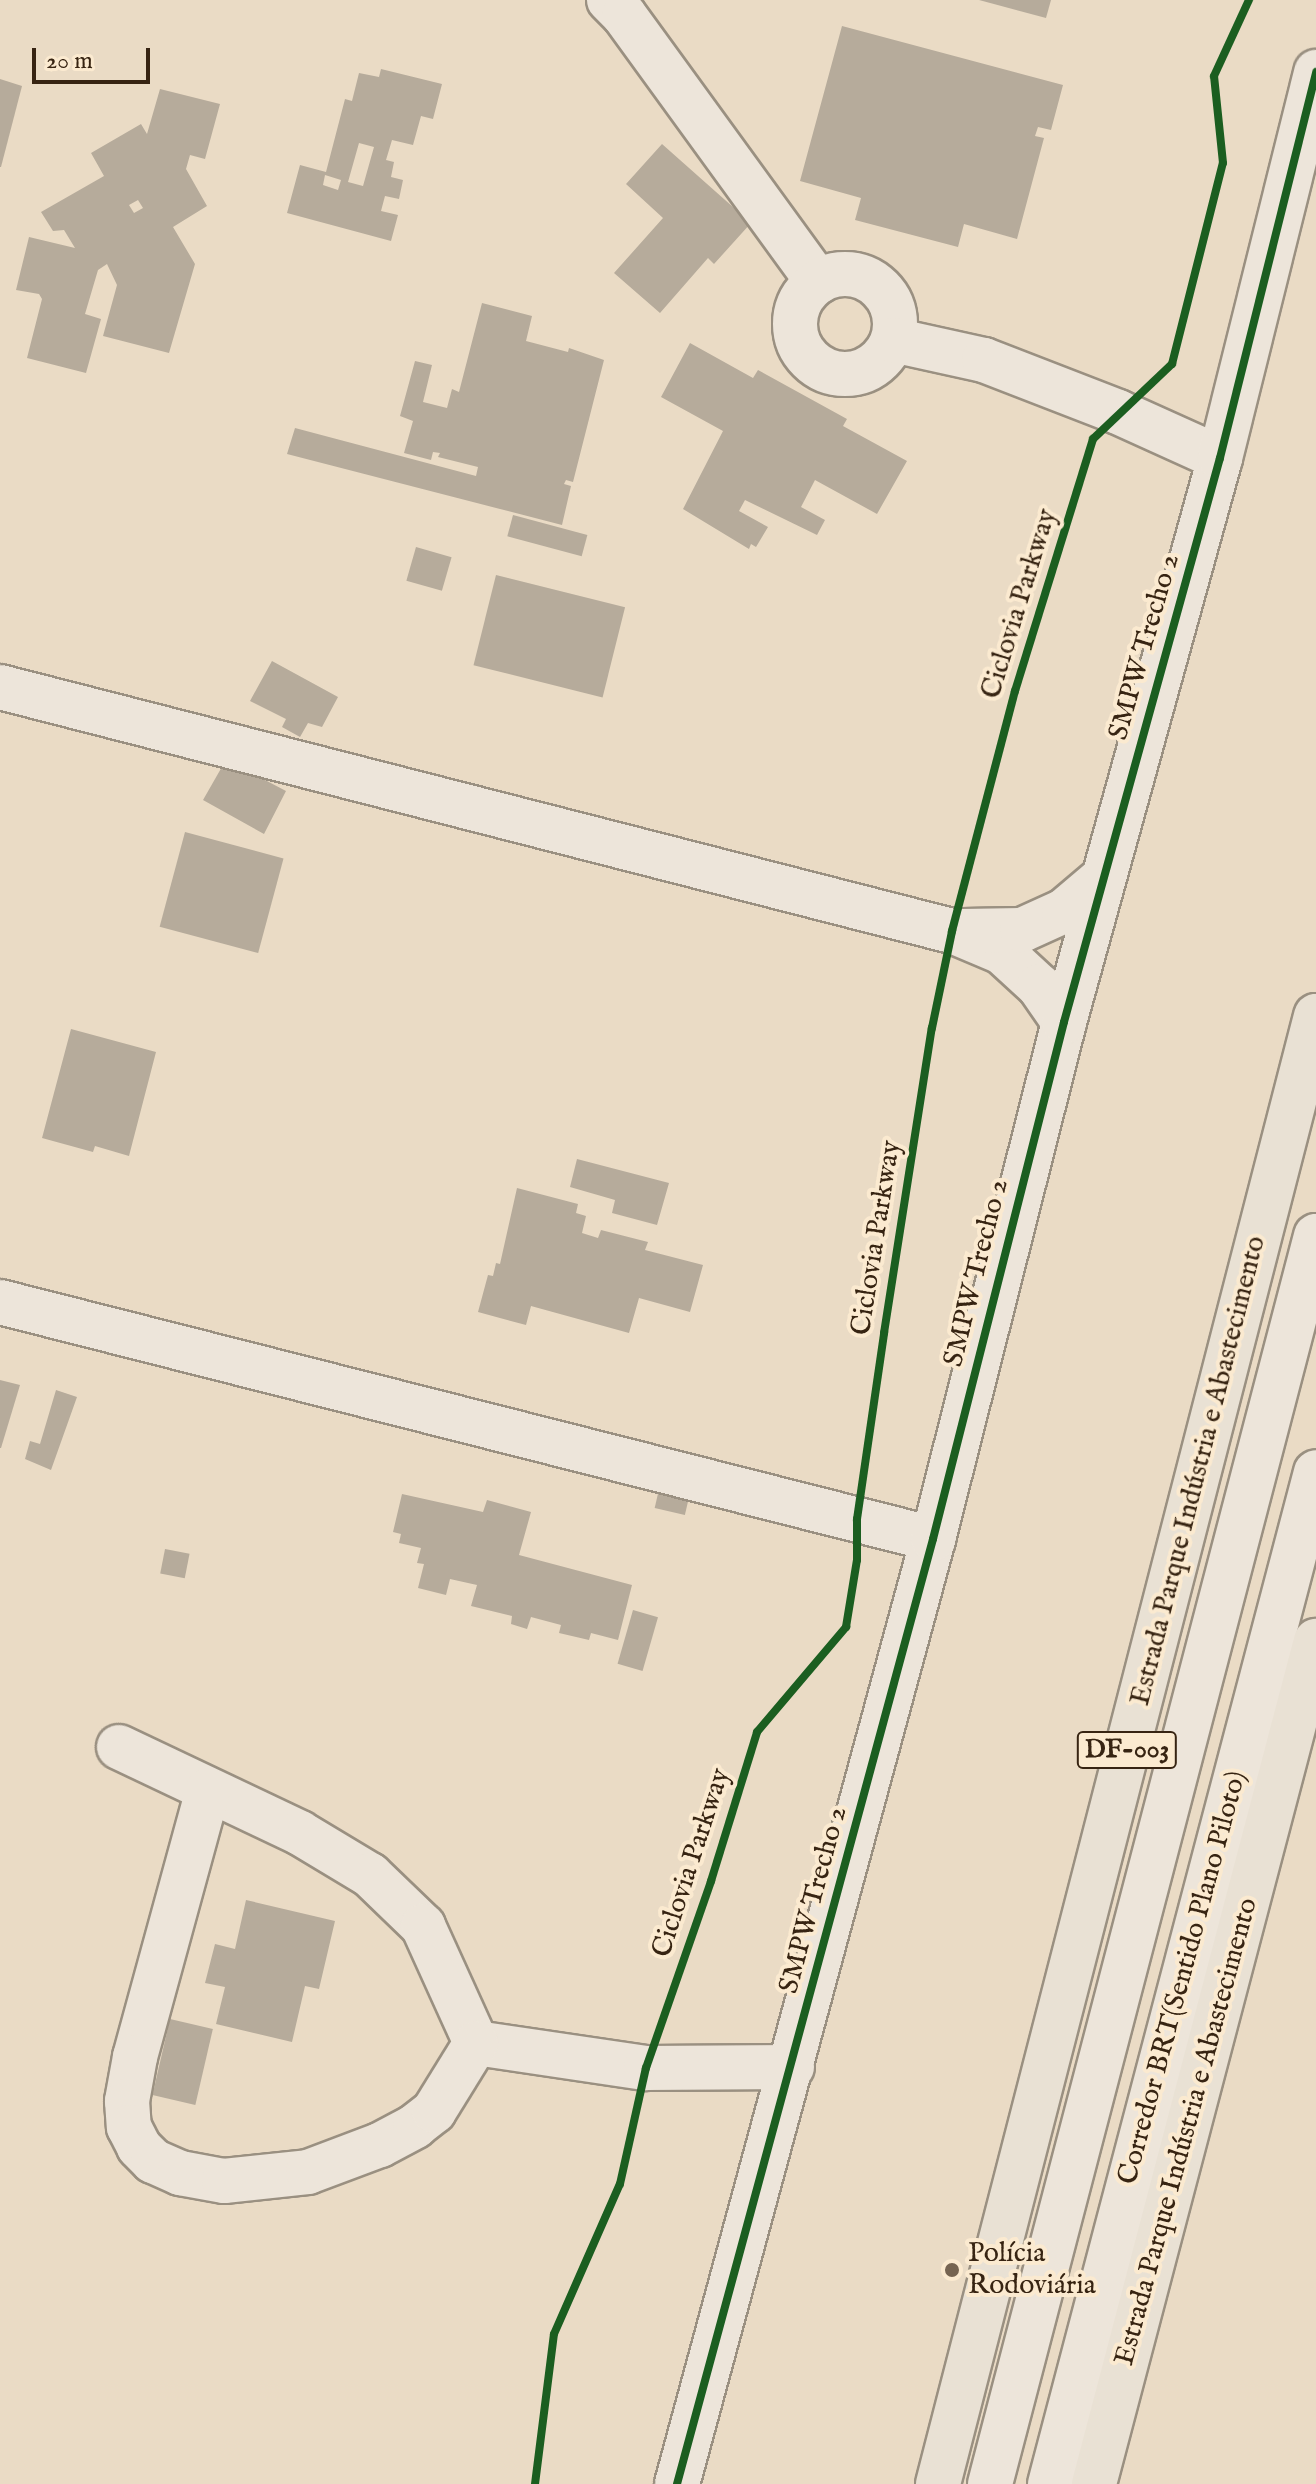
<!DOCTYPE html>
<html>
<head>
<meta charset="utf-8">
<style>
  body { margin:0 }
  #map { position:relative; width:1316px; height:2484px; overflow:hidden; background:#eadbc5; font-family:"IM FELL English",serif }
  div>[style] { position:absolute }
  .building>* { inset:0; background:#b6ab9b; transform-origin:0 0 }
  .roads { filter:drop-shadow(2px 0 #9a9081) drop-shadow(-2px 0 #9a9081) drop-shadow(0 2px #9a9081) drop-shadow(0 -2px #9a9081) }
  .minor>* { height:44px; margin:-22px; padding:0 22px; transform-origin:22px; border-radius:22px; background:#ede5da }
  .minor>.ring { margin:-22px; padding:0; box-sizing:content-box; background:none; border:44px solid #ede5da; border-radius:50% }
  .highway>* { height:44px; margin:-22px; padding:0 22px; transform-origin:22px; border-radius:22px; background:#e9e1d4 }
  .cycleway>* { height:8px; margin:-4px; padding:0 4px; transform-origin:4px; border-radius:4px; background:#1b5e20 }
  .dots>* { width:22px; height:22px; translate:-50% -50%; box-sizing:border-box; border:4px solid #fbead0; border-radius:50% }
  span { translate:-50% -50%; white-space:nowrap; text-align:center; line-height:1.15; -webkit-text-stroke:8px #fbead0; paint-order:stroke }
  .shield-label span { padding:2px 6px; background:#fbead0; border:2px solid; border-radius:6px; -webkit-text-stroke-width:0 }
  .shield-label { font-size:26px; color:#372412; font-weight:700 }
  .street-label { font-size:28px; color:#372412 }
  .poi-label { font-size:28px; color:#372412 }
  .left { translate:0 -50%; text-align:left }
  .scale { position:absolute; left:32px; top:48px; width:118px; height:36px; box-sizing:border-box; border:4px solid #372412; border-top:0; padding-left:10px; font-size:24px; line-height:28px; white-space:nowrap; color:#372412; -webkit-text-stroke:6px #fbead0; paint-order:stroke }
</style>
</head>
<body>
<div id="map">
  <div class="building">
    <i style="clip-path:polygon(979px 0,1051px 0,1046px 18px)"></i>
    <i style="clip-path:polygon(842px 26px,1063px 85px,1051px 130px,1038px 127px,1035px 136px,1044px 138px,1017px 239px,964px 224px,958px 247px,855px 220px,861px 198px,800px 181px)"></i>
    <i style="clip-path:polygon(evenodd,381px 69px,442px 84px,433px 119px,421px 116px,413px 145px,392px 140px,386px 160px,394px 162px,391px 177px,403px 180px,399px 199px,385px 196px,381px 211px,398px 215px,391px 241px,287px 213px,300px 165px,326px 172px,345px 99px,352px 101px,359px 73px,379px 77px,381px 69px,359px 143px,374px 147px,363px 186px,348px 182px,359px 143px,381px 69px,325px 175px,341px 180px,338px 190px,323px 185px,325px 175px)"></i>
    <i style="clip-path:polygon(0 79px,22px 86px,1px 167px,0 167px)"></i>
    <i style="clip-path:polygon(evenodd,160px 89px,220px 104px,205px 159px,190px 155px,186px 169px,207px 206px,173px 227px,195px 264px,169px 353px,103px 336px,117px 285px,107px 264px,98px 270px,85px 314px,101px 319px,86px 373px,27px 358px,42px 299px,39px 294px,16px 290px,29px 237px,75px 248px,64px 230px,53px 231px,41px 212px,104px 176px,91px 153px,141px 124px,147px 134px,160px 89px,138px 200px,143px 208px,134px 213px,129px 205px,138px 200px)"></i>
    <i style="clip-path:polygon(662px 144px,751px 223px,714px 264px,708px 258px,660px 313px,614px 273px,663px 218px,626px 184px)"></i>
    <i style="clip-path:polygon(482px 303px,532px 316px,526px 341px,568px 352px,569px 348px,604px 360px,573px 482px,566px 480px,564px 484px,571px 486px,562px 525px,287px 454px,295px 428px,476px 476px,478px 467px,438px 457px,440px 453px,433px 452px,431px 460px,404px 453px,413px 421px,400px 416px,415px 361px,432px 365px,423px 402px,447px 408px,452px 389px,459px 392px)"></i>
    <i style="clip-path:polygon(690px 343px,753px 378px,758px 370px,847px 419px,843px 426px,907px 461px,877px 514px,815px 480px,801px 507px,825px 520px,817px 535px,745px 500px,739px 511px,768px 527px,756px 547px,751px 544px,749px 549px,683px 509px,723px 431px,661px 397px)"></i>
    <i style="left:513px;top:515px;width:77px;height:22px;rotate:15deg"></i>
    <i style="left:416px;top:547px;width:37px;height:35px;rotate:16deg"></i>
    <i style="left:496px;top:575px;width:133px;height:93px;rotate:14deg"></i>
    <i style="clip-path:polygon(272px 661px,338px 697px,322px 727px,308px 723px,300px 737px,282px 727px,286px 719px,250px 701px)"></i>
    <i style="clip-path:polygon(223px 765px,237px 772px,240px 767px,286px 791px,264px 834px,203px 800px)"></i>
    <i style="left:185px;top:832px;width:102px;height:98px;rotate:15deg"></i>
    <i style="clip-path:polygon(71px 1029px,156px 1052px,129px 1156px,95px 1146px,93px 1152px,42px 1138px)"></i>
    <i style="clip-path:polygon(577px 1159px,669px 1183px,657px 1225px,612px 1213px,615px 1200px,570px 1187px)"></i>
    <i style="clip-path:polygon(517px 1188px,578px 1204px,576px 1213px,586px 1216px,582px 1233px,598px 1238px,601px 1230px,648px 1242px,645px 1250px,703px 1265px,690px 1312px,639px 1298px,629px 1333px,531px 1306px,526px 1325px,478px 1312px,488px 1275px,493px 1276px,496px 1263px,500px 1264px)"></i>
    <i style="clip-path:polygon(0 1380px,20px 1385px,1px 1448px,0 1448px)"></i>
    <i style="clip-path:polygon(56px 1390px,77px 1397px,51px 1470px,25px 1459px,30px 1441px,40px 1444px)"></i>
    <i style="left:663px;top:1472px;width:31px;height:37px;rotate:13deg"></i>
    <i style="clip-path:polygon(402px 1494px,483px 1512px,487px 1500px,531px 1512px,519px 1555px,632px 1585px,618px 1640px,591px 1633px,589px 1640px,559px 1633px,561px 1625px,531px 1617px,527px 1629px,511px 1624px,512px 1616px,471px 1606px,477px 1585px,450px 1579px,446px 1595px,418px 1588px,424px 1564px,417px 1563px,421px 1548px,399px 1543px,401px 1534px,393px 1532px)"></i>
    <i style="left:165px;top:1549px;width:25px;height:25px;rotate:11deg"></i>
    <i style="left:633px;top:1610px;width:26px;height:56px;rotate:16deg"></i>
    <i style="clip-path:polygon(246px 1900px,335px 1921px,319px 1989px,305px 1986px,292px 2042px,216px 2024px,225px 1987px,205px 1983px,215px 1944px,235px 1949px)"></i>
    <i style="left:170px;top:2019px;width:44px;height:78px;rotate:13deg"></i>
  </div>
  <div class="roads">
    <div class="minor">
      <i style="left:609px;top:0;width:21px;rotate:45deg"></i>
      <i style="left:624px;top:15px;width:330px;rotate:54deg"></i>
      <i class="ring" style="left:795px;top:274px;width:56px;height:56px"></i>
      <i style="left:893px;top:340px;width:93px;rotate:12.4deg"></i>
      <i style="left:984px;top:360px;width:144px;rotate:21.2deg"></i>
      <i style="left:1118px;top:412px;width:112px;rotate:24.3deg"></i>
      <i style="left:0;top:687px;width:983px;rotate:14.38deg"></i>
      <i style="left:952px;top:931px;width:54px;rotate:22.8deg"></i>
      <i style="left:1002px;top:952px;width:50px;rotate:42.6deg"></i>
      <i style="left:1039px;top:986px;width:44px;rotate:55.2deg"></i>
      <i style="left:963px;top:931px;width:59px;rotate:-1deg"></i>
      <i style="left:1022px;top:930px;width:46px;rotate:-24.3deg"></i>
      <i style="left:1064px;top:911px;width:51px;rotate:-40.2deg"></i>
      <i style="left:0;top:1302px;width:963px;rotate:14.25deg"></i>
      <i style="left:119px;top:1747px;width:200px;rotate:25.4deg"></i>
      <i style="left:300px;top:1833px;width:82px;rotate:31deg"></i>
      <i style="left:370px;top:1875px;width:74px;rotate:43.9deg"></i>
      <i style="left:423px;top:1926px;width:128px;rotate:65.6deg"></i>
      <i style="left:476px;top:2043px;width:172px;rotate:8.4deg"></i>
      <i style="left:646px;top:2068px;width:146px;rotate:-0.4deg"></i>
      <i style="left:208px;top:1790px;width:277px;rotate:105.3deg"></i>
      <i style="left:135px;top:2057px;width:45px;rotate:100.3deg"></i>
      <i style="left:127px;top:2101px;width:26px;rotate:86deg"></i>
      <i style="left:129px;top:2127px;width:22px;rotate:63deg"></i>
      <i style="left:139px;top:2147px;width:20px;rotate:45deg"></i>
      <i style="left:153px;top:2161px;width:30px;rotate:24deg"></i>
      <i style="left:180px;top:2173px;width:45px;rotate:10.3deg"></i>
      <i style="left:224px;top:2181px;width:84px;rotate:-6.1deg"></i>
      <i style="left:308px;top:2172px;width:77px;rotate:-20.6deg"></i>
      <i style="left:380px;top:2145px;width:40px;rotate:-28deg"></i>
      <i style="left:415px;top:2126px;width:24px;rotate:-38deg"></i>
      <i style="left:434px;top:2111px;width:80px;rotate:-58.3deg"></i>
      <i style="left:677px;top:2484px;width:979px;rotate:-74.84deg"></i>
      <i style="left:933px;top:1539px;width:533px;rotate:-75.78deg"></i>
      <i style="left:1064px;top:1022px;width:585px;rotate:-74.54deg"></i>
      <i style="left:1220px;top:458px;width:398px;rotate:-76deg"></i>
      <i style="left:990px;top:2484px;width:1290px;rotate:-75.36deg"></i>
      <i style="left:1050px;top:2484px;width:1046px;rotate:-75.27deg"></i>
    </div>
    <div class="highway">
      <i style="left:938px;top:2484px;width:1516px;rotate:-75.56deg"></i>
      <i style="left:1094px;top:2484px;width:872px;rotate:-75.25deg"></i>
    </div>
  </div>
  <div class="cycleway">
    <i style="left:535px;top:2484px;width:151px;rotate:-82.8deg"></i>
    <i style="left:554px;top:2334px;width:164px;rotate:-66.3deg"></i>
    <i style="left:620px;top:2184px;width:119px;rotate:-77.4deg"></i>
    <i style="left:646px;top:2068px;width:198px;rotate:-70.8deg"></i>
    <i style="left:711px;top:1881px;width:156px;rotate:-72.8deg"></i>
    <i style="left:757px;top:1732px;width:138px;rotate:-49.7deg"></i>
    <i style="left:846px;top:1627px;width:68px;rotate:-80.7deg"></i>
    <i style="left:857px;top:1560px;width:41px;rotate:-90deg"></i>
    <i style="left:857px;top:1519px;width:188px;rotate:-81.7deg"></i>
    <i style="left:884px;top:1333px;width:309px;rotate:-81.1deg"></i>
    <i style="left:932px;top:1028px;width:99px;rotate:-78.3deg"></i>
    <i style="left:952px;top:931px;width:248px;rotate:-75.3deg"></i>
    <i style="left:1015px;top:691px;width:264px;rotate:-72.8deg"></i>
    <i style="left:1093px;top:439px;width:109px;rotate:-43.5deg"></i>
    <i style="left:1172px;top:364px;width:207px;rotate:-75.8deg"></i>
    <i style="left:1223px;top:163px;width:87px;rotate:-95.9deg"></i>
    <i style="left:1214px;top:76px;width:84px;rotate:-65.3deg"></i>
    <i style="left:677px;top:2484px;width:979px;rotate:-74.84deg"></i>
    <i style="left:933px;top:1539px;width:533px;rotate:-75.78deg"></i>
    <i style="left:1064px;top:1022px;width:585px;rotate:-74.54deg"></i>
    <i style="left:1220px;top:458px;width:398px;rotate:-76deg"></i>
  </div>
  <div class="dots">
    <i style="left:952px;top:2270px;background:#766451"></i>
  </div>
  <div class="shield-label">
    <span style="left:1127px;top:1750px">DF-003</span>
  </div>
  <div class="street-label">
    <span style="left:1020px;top:604px;rotate:-73deg">Ciclovia Parkway</span>
    <span style="left:1145px;top:647px;rotate:-74deg">SMPW Trecho 2</span>
    <span style="left:877px;top:1238px;rotate:-81deg">Ciclovia Parkway</span>
    <span style="left:977px;top:1273px;rotate:-76deg">SMPW Trecho 2</span>
    <span style="left:1199px;top:1471px;rotate:-76deg">Estrada Parque Indústria e Abastecimento</span>
    <span style="left:692px;top:1863px;rotate:-72deg">Ciclovia Parkway</span>
    <span style="left:814px;top:1900px;rotate:-75deg">SMPW Trecho 2</span>
    <span style="left:1183px;top:1978px;rotate:-75deg">Corredor BRT(Sentido Plano Piloto)</span>
    <span style="left:1187px;top:2132px;rotate:-75deg">Estrada Parque Indústria e Abastecimento</span>
  </div>
  <div class="poi-label">
    <span class="left" style="left:968px;top:2270px">Polícia<br>Rodoviária</span>
  </div>
  <div class="scale">20 m</div>
</div>
</body>
</html>
